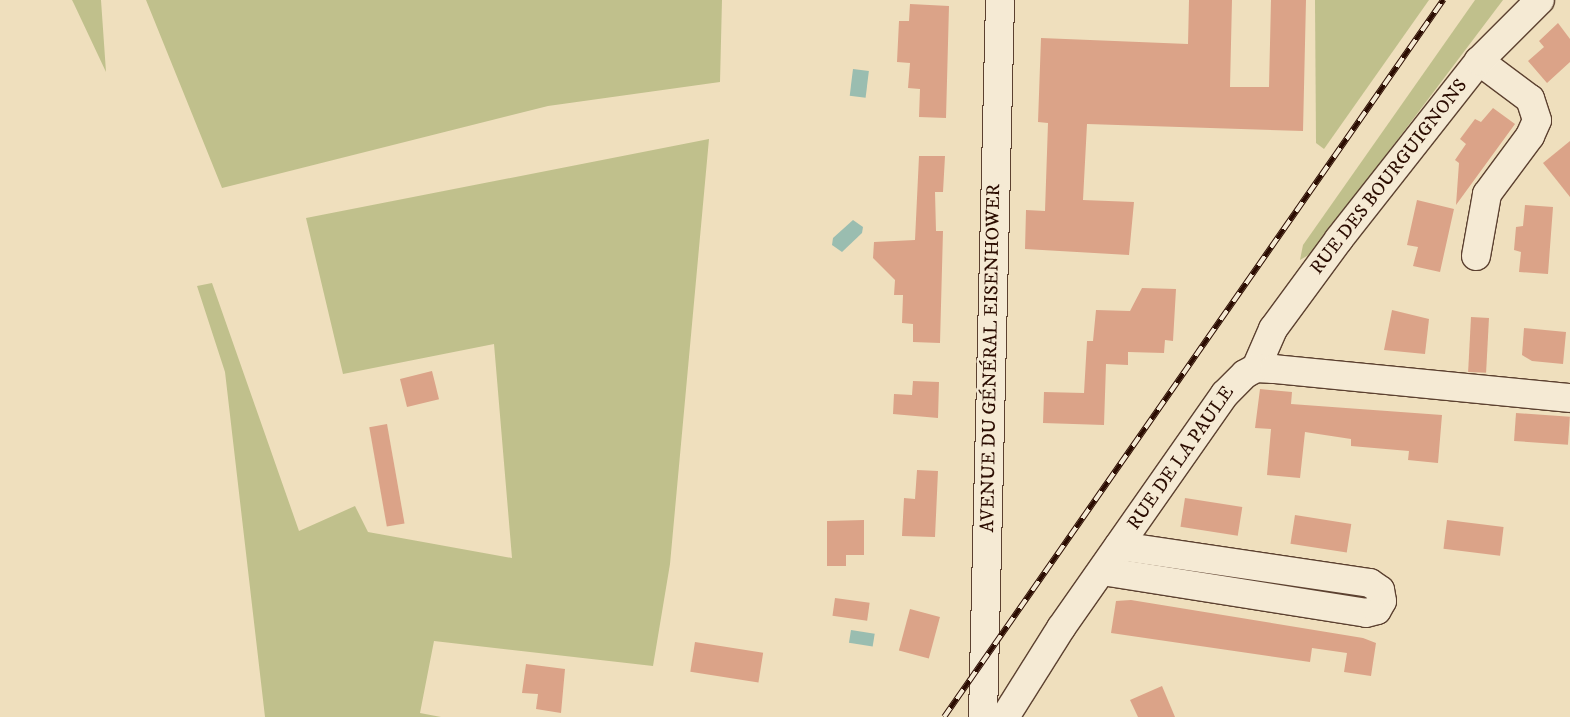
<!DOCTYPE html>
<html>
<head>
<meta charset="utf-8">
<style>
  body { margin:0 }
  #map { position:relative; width:1570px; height:717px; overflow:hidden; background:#efdfbd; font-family:"IM FELL DW Pica",serif }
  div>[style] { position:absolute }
  .green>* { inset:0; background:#c0c08c }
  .water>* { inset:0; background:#9abdb0; transform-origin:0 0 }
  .building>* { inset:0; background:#dba388; transform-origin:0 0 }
  .roads { filter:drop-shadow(1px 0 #5c4130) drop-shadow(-1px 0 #5c4130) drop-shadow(0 1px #5c4130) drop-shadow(0 -1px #5c4130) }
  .street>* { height:28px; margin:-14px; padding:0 14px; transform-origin:14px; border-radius:14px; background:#f5ead4 }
  .secondary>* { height:28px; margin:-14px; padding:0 14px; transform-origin:14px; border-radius:14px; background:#f5ead4 }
  .rail>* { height:5.5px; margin-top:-2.75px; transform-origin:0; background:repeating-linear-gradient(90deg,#f5ead4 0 11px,#2b0c01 0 22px); box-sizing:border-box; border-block:1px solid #2b0c01 }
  span { translate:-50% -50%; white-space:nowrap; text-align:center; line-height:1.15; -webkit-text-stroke:5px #f5ead4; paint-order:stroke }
  .street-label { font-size:19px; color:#2b0c01 }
</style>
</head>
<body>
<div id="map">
  <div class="green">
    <i style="clip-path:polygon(72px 0,101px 0,106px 72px,74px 4px)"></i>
    <i style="clip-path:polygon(146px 0,722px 0,720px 82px,548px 106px,222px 188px)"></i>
    <i style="clip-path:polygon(1315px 0,1429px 0,1324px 149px,1316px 143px)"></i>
    <i style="clip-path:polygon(1475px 0,1503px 0,1312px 253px,1300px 260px,1303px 245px)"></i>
    <i style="clip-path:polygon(709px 139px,670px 564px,653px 666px,434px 641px,420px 713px,441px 717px,265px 717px,225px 372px,197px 286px,212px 283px,299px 531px,355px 506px,368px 532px,512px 558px,494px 344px,343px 374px,306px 218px)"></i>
  </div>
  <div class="water">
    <i style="left:853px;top:69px;width:16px;height:27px;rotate:7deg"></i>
    <i style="clip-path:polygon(853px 220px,863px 227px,862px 233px,842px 252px,832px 245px,833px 238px)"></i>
    <i style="left:851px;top:630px;width:24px;height:13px;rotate:9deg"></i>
  </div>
  <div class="building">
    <i style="clip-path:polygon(1189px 0,1232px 0,1230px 87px,1269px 87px,1271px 0,1306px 0,1303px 131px,1087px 124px,1083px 200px,1134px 202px,1129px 255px,1025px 249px,1026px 210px,1045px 211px,1048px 123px,1038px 122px,1041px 38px,1188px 44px)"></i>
    <i style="clip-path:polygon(910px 4px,949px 6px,946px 118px,919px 117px,920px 89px,908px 88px,910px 63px,897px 62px,899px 21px,909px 21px)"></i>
    <i style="clip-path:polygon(1558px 23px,1570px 39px,1570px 62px,1547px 83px,1528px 61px,1544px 47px,1539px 41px)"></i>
    <i style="clip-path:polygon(1493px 108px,1515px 124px,1456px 205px,1459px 163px,1455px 160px,1466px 144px,1460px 139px,1475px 119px,1481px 122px)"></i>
    <i style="clip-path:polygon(1570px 141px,1570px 197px,1543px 163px)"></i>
    <i style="clip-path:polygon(919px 156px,945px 156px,943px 192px,935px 192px,936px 231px,943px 231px,940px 343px,913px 342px,913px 324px,902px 323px,903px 295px,894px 295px,895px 280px,873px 258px,874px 242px,915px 240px)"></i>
    <i style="clip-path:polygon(1417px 200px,1454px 209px,1440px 272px,1413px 266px,1418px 247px,1407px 245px)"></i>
    <i style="clip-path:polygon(1525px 205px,1553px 207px,1548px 274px,1519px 272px,1521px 252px,1514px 250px,1516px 227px,1523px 226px)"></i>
    <i style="clip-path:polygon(1142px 288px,1176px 289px,1173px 341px,1165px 340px,1164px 353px,1128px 352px,1128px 365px,1106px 364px,1104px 425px,1043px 423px,1044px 392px,1084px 393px,1087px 341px,1093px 341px,1096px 310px,1130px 311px)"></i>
    <i style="clip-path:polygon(1392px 310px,1429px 319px,1425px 354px,1384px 350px)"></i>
    <i style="left:1471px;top:317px;width:18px;height:55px;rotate:3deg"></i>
    <i style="clip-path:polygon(1524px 328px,1566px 332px,1563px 364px,1532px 361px,1522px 355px)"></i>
    <i style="left:432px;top:371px;width:29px;height:33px;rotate:76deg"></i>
    <i style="clip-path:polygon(913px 381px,939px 382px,938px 418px,893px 414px,894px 394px,912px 395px)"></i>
    <i style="clip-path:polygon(1260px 389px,1292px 392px,1291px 404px,1442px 415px,1438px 463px,1408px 460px,1409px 451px,1351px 446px,1351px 439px,1305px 432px,1300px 478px,1267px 475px,1271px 429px,1255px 428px)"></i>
    <i style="left:1516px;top:413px;width:54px;height:28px;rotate:4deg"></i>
    <i style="left:387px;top:424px;width:101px;height:18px;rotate:80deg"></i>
    <i style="clip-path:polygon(917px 470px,938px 471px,935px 537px,902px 536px,904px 498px,915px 499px)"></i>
    <i style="left:1185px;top:498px;width:58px;height:29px;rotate:9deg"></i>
    <i style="left:1295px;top:515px;width:57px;height:29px;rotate:9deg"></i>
    <i style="clip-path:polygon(864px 520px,864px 555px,846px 555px,846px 566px,827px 566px,827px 521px)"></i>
    <i style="left:1447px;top:520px;width:57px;height:29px;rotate:7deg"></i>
    <i style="left:835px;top:598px;width:35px;height:18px;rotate:8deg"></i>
    <i style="clip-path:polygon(1131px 600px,1363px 638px,1376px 643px,1371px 676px,1344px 672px,1347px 653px,1312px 648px,1310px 662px,1111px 633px,1116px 601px)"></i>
    <i style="left:910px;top:609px;width:31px;height:43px;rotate:15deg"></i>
    <i style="left:695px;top:642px;width:69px;height:30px;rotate:9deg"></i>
    <i style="clip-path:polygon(526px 664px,565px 669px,561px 713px,536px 709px,538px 694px,522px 693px)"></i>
    <i style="clip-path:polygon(1162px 686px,1175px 717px,1138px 717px,1130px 700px)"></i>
  </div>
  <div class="roads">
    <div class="street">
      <i style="left:1476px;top:256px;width:63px;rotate:-79.9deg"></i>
      <i style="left:1487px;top:194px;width:72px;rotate:-53.4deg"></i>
      <i style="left:1530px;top:136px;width:17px;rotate:-66deg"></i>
      <i style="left:1537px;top:120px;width:22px;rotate:-108deg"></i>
      <i style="left:1530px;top:99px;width:64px;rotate:-143.3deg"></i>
      <i style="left:1256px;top:368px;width:43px;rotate:-66.4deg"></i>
      <i style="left:1273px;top:329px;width:112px;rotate:-53.7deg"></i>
      <i style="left:1339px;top:239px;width:226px;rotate:-51.8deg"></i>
      <i style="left:1479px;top:61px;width:86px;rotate:-45deg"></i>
      <i style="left:1102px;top:571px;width:267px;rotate:9deg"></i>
      <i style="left:1366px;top:613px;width:11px;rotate:-15deg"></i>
      <i style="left:1377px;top:610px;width:10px;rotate:-61deg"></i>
      <i style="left:1382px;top:601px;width:11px;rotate:-100deg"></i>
      <i style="left:1380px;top:590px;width:12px;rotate:-145deg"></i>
      <i style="left:1370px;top:583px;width:254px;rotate:-171.6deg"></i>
      <i style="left:1005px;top:717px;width:105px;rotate:-57.8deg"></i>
      <i style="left:1061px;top:628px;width:286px;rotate:-55deg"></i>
      <i style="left:1225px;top:394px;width:28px;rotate:-45deg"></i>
      <i style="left:1245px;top:374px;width:13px;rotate:-29deg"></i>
      <i style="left:1256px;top:368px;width:18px;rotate:3deg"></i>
      <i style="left:1274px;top:369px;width:297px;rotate:5.6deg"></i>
    </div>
    <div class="secondary">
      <i style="left:983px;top:717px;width:717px;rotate:-88.64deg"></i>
    </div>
  </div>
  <div class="rail">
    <i style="left:944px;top:717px;width:874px;rotate:-55.16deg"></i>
  </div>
  <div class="street-label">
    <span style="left:1389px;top:177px;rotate:-52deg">RUE DES BOURGUIGNONS</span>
    <span style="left:991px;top:358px;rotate:-89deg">AVENUE DU GÉNÉRAL EISENHOWER</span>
    <span style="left:1181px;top:458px;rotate:-55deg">RUE DE LA PAULE</span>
  </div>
</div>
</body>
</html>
